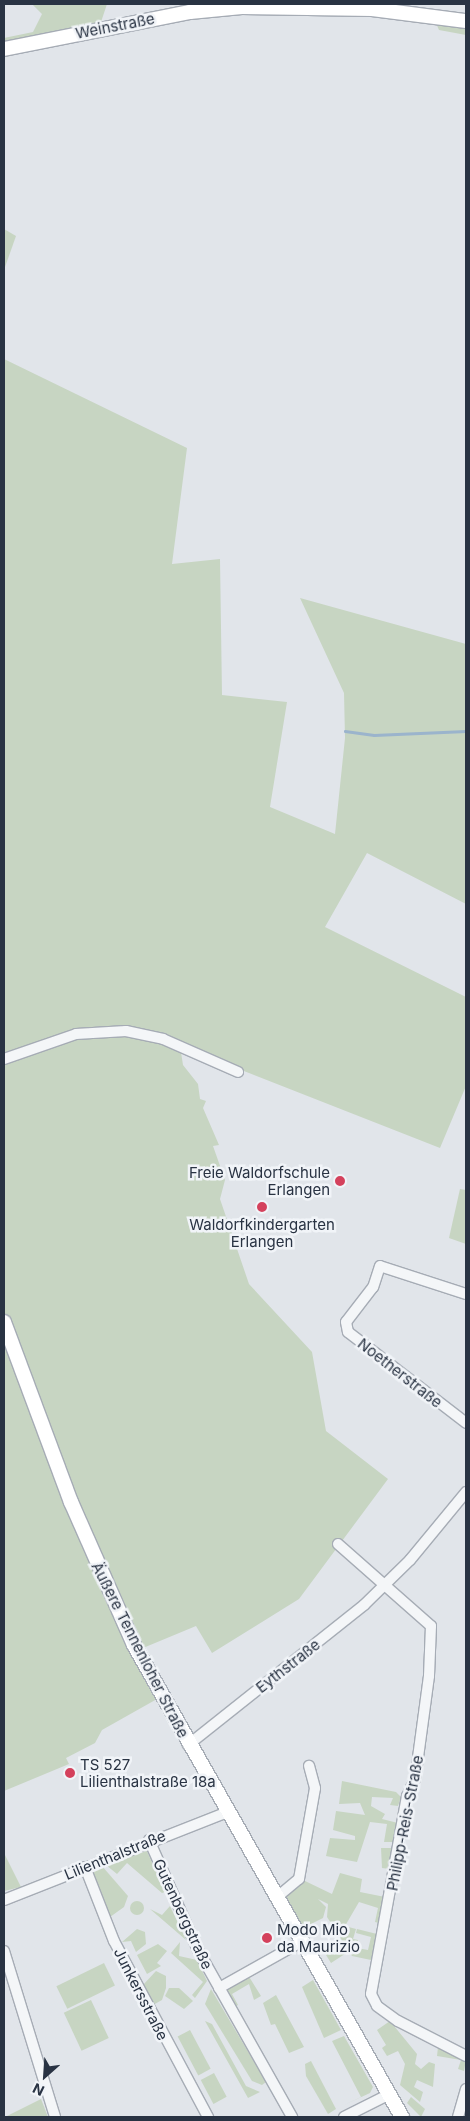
<!DOCTYPE html>
<html>
<head>
<meta charset="utf-8">
<style>
  body { margin:0 }
  #map { position:relative; width:470px; height:2121px; overflow:hidden; background:#e1e5ea; font-family:Inter,sans-serif }
  div>[style] { position:absolute }
  .green>* { inset:0; background:#c7d5c2; transform-origin:0 0 }
  .round { border-radius:50% }
  .stream>* { height:2.5px; margin:-1.25px; padding:0 1.25px; transform-origin:1.25px; border-radius:1.25px; background:#9bb4cc }
  .roads { filter:drop-shadow(1px 0 #a6acb5) drop-shadow(-1px 0 #a6acb5) drop-shadow(0 1px #a6acb5) drop-shadow(0 -1px #a6acb5) }
  .street>* { height:10px; margin:-5px; padding:0 5px; transform-origin:5px; border-radius:5px; background:#f4f6f8 }
  .secondary>* { height:14px; margin:-7px; padding:0 7px; transform-origin:7px; border-radius:7px; background:#fff }
  .dots>* { width:14px; height:14px; translate:-50% -50%; box-sizing:border-box; border:2px solid #f1f4f8; border-radius:50% }
  span { translate:-50% -50%; white-space:nowrap; text-align:center; line-height:1.15; -webkit-text-stroke:5px #f1f4f8; paint-order:stroke }
  .street-label { font-size:15px; color:#293343 }
  .poi-label { font-size:15px; color:#293343 }
  .right { translate:-100% -50%; text-align:right }
  .left { translate:0 -50%; text-align:left }
  .frame { position:absolute; inset:0; border:5px solid #293343; pointer-events:none }
  .north { position:absolute; left:20px; top:2051px; width:50px; height:50px; -webkit-text-stroke:4px #f1f4f8; paint-order:stroke; rotate:206deg; font-size:14px; font-weight:700; line-height:20px; text-align:center; color:#293343 }
  .north::after { content:''; display:block; margin:auto; width:18px; height:22px; background:#293343; clip-path:polygon(50% 0,100% 100%,50% 72%,0 100%) }
</style>
</head>
<body>
<div id="map">
  <div class="green">
    <i style="clip-path:polygon(32px 4px,107px 4px,101px 22px,4px 43px,4px 38px,33px 32px,42px 14px)"></i>
    <i style="clip-path:polygon(436px 23px,466px 29px,466px 35px,439px 30px)"></i>
    <i style="clip-path:polygon(4px 229px,16px 236px,4px 270px)"></i>
    <i style="clip-path:polygon(4px 359px,187px 448px,172px 564px,220px 559px,222px 695px,287px 702px,270px 807px,335px 834px,345px 738px,344px 693px,300px 598px,466px 644px,466px 904px,367px 853px,325px 927px,466px 997px,466px 1086px,440px 1148px,180px 1046px,183px 1065px,198px 1084px,200px 1099px,206px 1101px,203px 1108px,219px 1145px,213px 1146px,225px 1180px,220px 1199px,249px 1284px,312px 1352px,326px 1431px,388px 1479px,299px 1599px,212px 1653px,196px 1626px,143px 1648px,157px 1699px,102px 1730px,95px 1743px,66px 1758px,69px 1764px,4px 1791px)"></i>
    <i style="clip-path:polygon(460px 1189px,466px 1190px,466px 1244px,449px 1238px)"></i>
    <i style="clip-path:polygon(342px 1781px,396px 1792px,401px 1797px,398px 1806px,390px 1805px,393px 1798px,372px 1797px,371px 1806px,385px 1814px,382px 1819px,398px 1823px,395px 1842px,384px 1842px,387px 1824px,370px 1822px,357px 1862px,326px 1856px,330px 1838px,355px 1840px,355px 1836px,333px 1830px,336px 1811px,365px 1815px,360px 1803px,339px 1804px)"></i>
    <i style="clip-path:polygon(381px 1848px,393px 1848px,390px 1869px,382px 1868px)"></i>
    <i style="clip-path:polygon(146px 1849px,165px 1892px,162px 1893px,127px 1863px,117px 1874px,106px 1865px)"></i>
    <i style="clip-path:polygon(4px 1853px,21px 1887px,4px 1891px)"></i>
    <i style="clip-path:polygon(102px 1866px,128px 1896px,124px 1907px,110px 1917px,93px 1873px)"></i>
    <i style="clip-path:polygon(340px 1873px,362px 1879px,360px 1892px,385px 1897px,379px 1923px,375px 1922px,378px 1908px,359px 1902px,345px 1926px,356px 1929px,353px 1939px,358px 1940px,357px 1948px,368px 1950px,371px 1937px,356px 1933px,357px 1929px,377px 1934px,371px 1960px,352px 1956px,327px 1917px,328px 1904px,318px 1899px,326px 1907px,323px 1918px,303px 1928px,285px 1898px,303px 1880px,332px 1894px)"></i>
    <i class="round" style="left:130px;top:1901px;width:14px;height:14px"></i>
    <i style="clip-path:polygon(170px 1906px,186px 1940px,150px 1909px,162px 1915px)"></i>
    <i style="clip-path:polygon(137px 1929px,145px 1932px,146px 1944px,136px 1952px,131px 1941px,122px 1942px)"></i>
    <i style="clip-path:polygon(337px 1939px,348px 1952px,331px 1963px,326px 1955px,335px 1949px,332px 1943px)"></i>
    <i style="clip-path:polygon(180px 1942px,179px 1956px,197px 1960px,207px 1981px,195px 1998px,192px 1995px,203px 1982px,171px 1953px)"></i>
    <i style="clip-path:polygon(158px 1944px,167px 1951px,157px 1963px,161px 1966px,147px 1974px,137px 1955px)"></i>
    <i style="left:104px;top:1963px;width:25px;height:53px;rotate:64deg"></i>
    <i style="clip-path:polygon(156px 1971px,166px 1976px,166px 1988px,162px 2000px,153px 2005px,143px 1985px)"></i>
    <i style="clip-path:polygon(248px 1975px,261px 1996px,254px 2000px,249px 1984px,232px 1994px,238px 2005px,234px 2007px,225px 1988px)"></i>
    <i style="clip-path:polygon(313px 1980px,341px 2030px,324px 2038px,302px 1987px)"></i>
    <i style="clip-path:polygon(169px 1988px,179px 1988px,193px 2001px,184px 2009px,165px 1996px)"></i>
    <i style="clip-path:polygon(211px 1989px,266px 2082px,262px 2085px,252px 2081px,205px 2004px)"></i>
    <i style="clip-path:polygon(276px 1995px,304px 2047px,289px 2053px,275px 2024px,271px 2025px,263px 2003px)"></i>
    <i style="left:91px;top:2000px;width:42px;height:30px;rotate:65deg"></i>
    <i style="clip-path:polygon(205px 2021px,212px 2024px,246px 2086px,260px 2092px,248px 2098px)"></i>
    <i style="clip-path:polygon(390px 2021px,417px 2054px,415px 2064px,421px 2069px,429px 2062px,435px 2064px,433px 2087px,417px 2080px,414px 2087px,423px 2092px,420px 2102px,400px 2085px,405px 2064px,398px 2051px,387px 2056px,382px 2048px,386px 2045px,377px 2030px)"></i>
    <i style="left:190px;top:2030px;width:44px;height:14px;rotate:62deg"></i>
    <i style="clip-path:polygon(344px 2036px,373px 2087px,370px 2093px,342px 2106px,361px 2097px,332px 2041px)"></i>
    <i style="clip-path:polygon(438px 2047px,466px 2060px,464px 2071px,458px 2069px,461px 2060px,437px 2056px)"></i>
    <i style="clip-path:polygon(311px 2061px,336px 2109px,328px 2114px,306px 2076px,305px 2064px)"></i>
    <i style="left:214px;top:2073px;width:27px;height:15px;rotate:62deg"></i>
    <i style="clip-path:polygon(411px 2097px,425px 2109px,421px 2117px,407px 2103px)"></i>
    <i style="clip-path:polygon(41px 2099px,48px 2117px,5px 2117px)"></i>
  </div>
  <div class="stream">
    <i style="left:345px;top:731px;width:29px;rotate:8deg"></i>
    <i style="left:374px;top:735px;width:92px;rotate:-2.5deg"></i>
  </div>
  <div class="roads">
    <div class="street">
      <i style="left:4px;top:1059px;width:76px;rotate:-19.1deg"></i>
      <i style="left:76px;top:1034px;width:50px;rotate:-3.4deg"></i>
      <i style="left:126px;top:1031px;width:38px;rotate:12deg"></i>
      <i style="left:163px;top:1039px;width:82px;rotate:23.7deg"></i>
      <i style="left:466px;top:1294px;width:90px;rotate:-162deg"></i>
      <i style="left:380px;top:1266px;width:22px;rotate:108deg"></i>
      <i style="left:373px;top:1287px;width:44px;rotate:127.6deg"></i>
      <i style="left:346px;top:1322px;width:10px;rotate:79deg"></i>
      <i style="left:348px;top:1332px;width:149px;rotate:37.6deg"></i>
      <i style="left:338px;top:1544px;width:124px;rotate:41.4deg"></i>
      <i style="left:431px;top:1626px;width:50px;rotate:92.3deg"></i>
      <i style="left:429px;top:1676px;width:104px;rotate:97.7deg"></i>
      <i style="left:415px;top:1779px;width:19px;rotate:115deg"></i>
      <i style="left:407px;top:1796px;width:201px;rotate:100.3deg"></i>
      <i style="left:371px;top:1994px;width:13px;rotate:63deg"></i>
      <i style="left:377px;top:2006px;width:26px;rotate:36deg"></i>
      <i style="left:398px;top:2021px;width:76px;rotate:27.2deg"></i>
      <i style="left:188px;top:1745px;width:225px;rotate:-38.5deg"></i>
      <i style="left:364px;top:1605px;width:64px;rotate:-44.4deg"></i>
      <i style="left:410px;top:1560px;width:88px;rotate:-50.5deg"></i>
      <i style="left:149px;top:1840px;width:120px;rotate:66deg"></i>
      <i style="left:198px;top:1950px;width:192px;rotate:60.6deg"></i>
      <i style="left:85px;top:1867px;width:79px;rotate:68.6deg"></i>
      <i style="left:114px;top:1941px;width:200px;rotate:61.9deg"></i>
      <i style="left:276px;top:1898px;width:30px;rotate:-40deg"></i>
      <i style="left:299px;top:1879px;width:92px;rotate:-80deg"></i>
      <i style="left:315px;top:1788px;width:23px;rotate:-105deg"></i>
      <i style="left:4px;top:1900px;width:240px;rotate:-21.5deg"></i>
      <i style="left:4px;top:1951px;width:174px;rotate:72.9deg"></i>
      <i style="left:219px;top:1988px;width:94px;rotate:-29.3deg"></i>
      <i style="left:344px;top:2117px;width:49px;rotate:-26.6deg"></i>
      <i style="left:458px;top:2117px;width:29px;rotate:-74deg"></i>
    </div>
    <div class="secondary">
      <i style="left:4px;top:49px;width:190px;rotate:-11.3deg"></i>
      <i style="left:190px;top:12px;width:52px;rotate:-5.5deg"></i>
      <i style="left:242px;top:7px;width:130px;rotate:0.9deg"></i>
      <i style="left:372px;top:9px;width:95px;rotate:7.3deg"></i>
      <i style="left:4px;top:1322px;width:192px;rotate:69.6deg"></i>
      <i style="left:71px;top:1502px;width:156px;rotate:66.2deg"></i>
      <i style="left:134px;top:1645px;width:543px;rotate:60.41deg"></i>
    </div>
  </div>
  <div class="dots">
    <i style="left:340px;top:1181px;background:#d4415c"></i>
    <i style="left:262px;top:1207px;background:#d4415c"></i>
    <i style="left:70px;top:1773px;background:#d4415c"></i>
    <i style="left:267px;top:1938px;background:#d4415c"></i>
  </div>
  <div class="street-label">
    <span style="left:115px;top:26px;rotate:-11deg">Weinstraße</span>
    <span style="left:400px;top:1373px;rotate:38deg">Noetherstraße</span>
    <span style="left:140px;top:1650px;rotate:63deg">Äußere Tennenloher Straße</span>
    <span style="left:288px;top:1666px;rotate:-38deg">Eythstraße</span>
    <span style="left:405px;top:1823px;rotate:-79deg">Philipp-Reis-Straße</span>
    <span style="left:115px;top:1855px;rotate:-22deg">Lilienthalstraße</span>
    <span style="left:183px;top:1914px;rotate:65deg">Gutenbergstraße</span>
    <span style="left:141px;top:1994px;rotate:63deg">Junkersstraße</span>
  </div>
  <div class="poi-label">
    <span class="right" style="left:330px;top:1181px">Freie Waldorfschule<br>Erlangen</span>
    <span style="left:262px;top:1233px">Waldorfkindergarten<br>Erlangen</span>
    <span class="left" style="left:80px;top:1773px">TS 527<br>Lilienthalstraße 18a</span>
    <span class="left" style="left:277px;top:1938px">Modo Mio<br>da Maurizio</span>
  </div>
  <div class="frame"></div>
  <div class="north">N</div>
</div>
</body>
</html>
